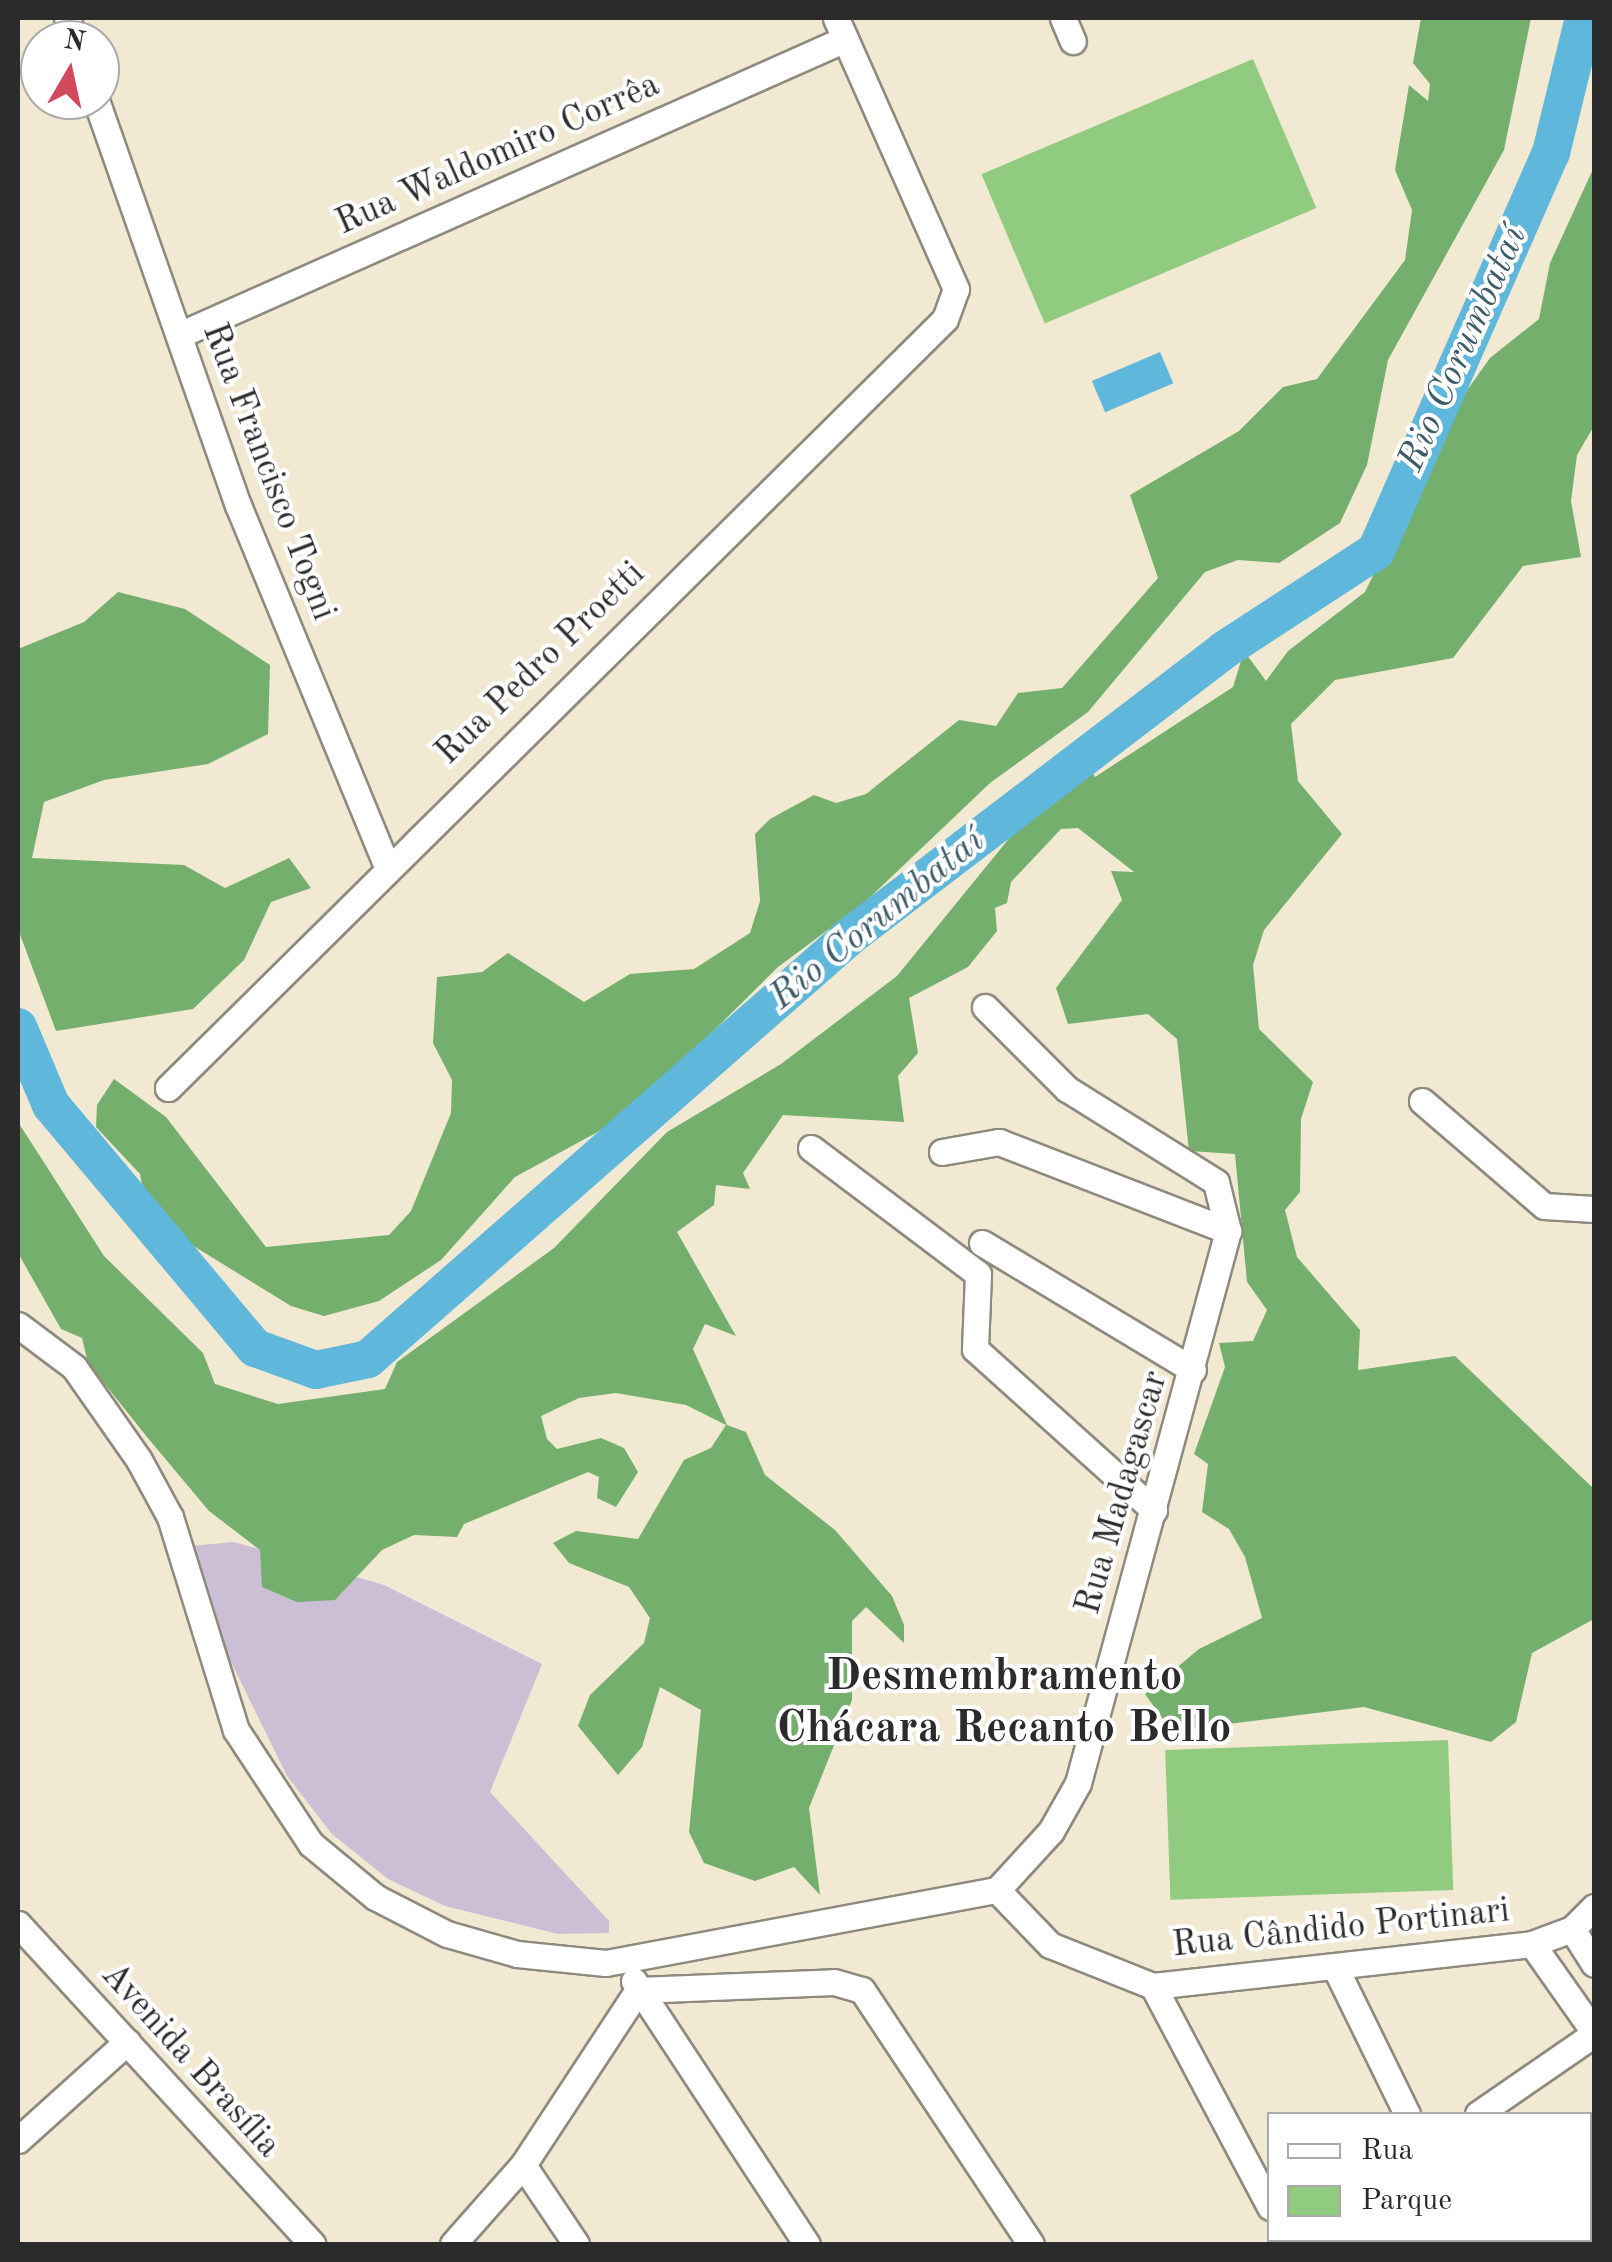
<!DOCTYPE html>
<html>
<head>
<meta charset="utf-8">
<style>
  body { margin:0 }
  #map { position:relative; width:1612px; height:2262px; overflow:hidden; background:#f2e9d2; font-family:"Old Standard TT",serif }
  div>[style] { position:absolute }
  .industrial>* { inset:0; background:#ccbed4 }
  .green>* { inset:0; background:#90cb80; transform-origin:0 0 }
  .forest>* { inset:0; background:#74af6e }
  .water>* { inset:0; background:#5fb7dc; transform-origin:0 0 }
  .river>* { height:38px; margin:-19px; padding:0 19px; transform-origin:19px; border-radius:19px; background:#5fb7dc }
  .roads { filter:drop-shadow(2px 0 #8e8a7e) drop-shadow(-2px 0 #8e8a7e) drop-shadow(0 2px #8e8a7e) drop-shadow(0 -2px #8e8a7e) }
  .minor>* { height:25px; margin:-12.5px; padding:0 12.5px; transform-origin:12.5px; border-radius:12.5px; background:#fff }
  span { translate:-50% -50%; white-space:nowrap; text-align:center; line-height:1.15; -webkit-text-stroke:8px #fff; paint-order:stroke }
  .street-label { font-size:35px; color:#2b2b2b }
  .water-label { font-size:38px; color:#3d5c69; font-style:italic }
  .district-label { font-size:45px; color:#2b2b2b; font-weight:700 }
  .frame { position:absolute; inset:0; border:20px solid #2b2b2b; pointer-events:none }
  .legend { position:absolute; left:1267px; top:2112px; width:325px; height:130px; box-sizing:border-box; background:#fff; border:2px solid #aaa; margin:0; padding:12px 18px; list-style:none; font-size:30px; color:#2b2b2b }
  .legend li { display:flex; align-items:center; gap:20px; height:50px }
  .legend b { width:50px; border:2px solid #aaa }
  .north { position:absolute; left:20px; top:20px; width:100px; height:100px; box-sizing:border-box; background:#fff; border:2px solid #aaa; border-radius:50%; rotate:9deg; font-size:28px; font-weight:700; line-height:40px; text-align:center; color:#2b2b2b }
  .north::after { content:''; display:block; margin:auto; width:35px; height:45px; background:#d1495b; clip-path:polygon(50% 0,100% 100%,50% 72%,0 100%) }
</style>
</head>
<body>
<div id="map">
  <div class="industrial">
    <i style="clip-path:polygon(234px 1542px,384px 1585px,542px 1664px,490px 1792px,609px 1921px,609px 1933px,558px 1934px,445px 1906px,388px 1879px,332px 1834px,287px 1776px,207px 1613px,190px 1546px)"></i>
  </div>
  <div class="green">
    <i style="left:1253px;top:59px;width:162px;height:295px;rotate:67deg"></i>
    <i style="left:1448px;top:1740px;width:150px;height:283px;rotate:88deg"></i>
  </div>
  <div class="forest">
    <i style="clip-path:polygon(1421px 18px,1531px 18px,1504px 150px,1388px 360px,1367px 465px,1340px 523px,1279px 563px,1238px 560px,1205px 572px,1088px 712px,990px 783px,864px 903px,778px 967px,666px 1078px,605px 1128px,515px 1177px,441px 1260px,379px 1301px,324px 1316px,291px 1306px,148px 1218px,140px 1174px,96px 1127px,97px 1105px,114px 1079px,166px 1117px,266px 1247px,389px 1235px,411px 1211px,451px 1113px,452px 1080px,433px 1043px,437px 977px,482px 972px,508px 953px,584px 1002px,630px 974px,694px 969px,750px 933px,760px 901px,755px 834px,770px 819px,814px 795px,836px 803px,866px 794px,959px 720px,996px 726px,1018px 693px,1062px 688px,1158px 578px,1130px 495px,1239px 431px,1283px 387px,1317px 379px,1405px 260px,1412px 210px,1395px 170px,1409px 85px,1428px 101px,1430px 84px,1413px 63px)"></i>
    <i style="clip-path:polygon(1594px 167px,1594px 426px,1577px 455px,1571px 501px,1581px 557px,1523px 566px,1453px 658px,1335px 680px,1291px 724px,1298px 781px,1342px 834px,1264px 930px,1253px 965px,1259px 1029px,1313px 1082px,1301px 1119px,1300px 1192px,1285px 1210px,1297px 1257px,1360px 1330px,1358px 1370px,1455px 1356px,1594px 1489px,1594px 1619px,1532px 1653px,1516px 1722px,1491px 1742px,1364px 1707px,1197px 1728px,1165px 1722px,1145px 1694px,1199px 1649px,1262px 1618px,1245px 1557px,1229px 1529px,1202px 1512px,1208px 1464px,1194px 1454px,1225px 1367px,1219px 1343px,1253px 1341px,1267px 1310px,1247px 1282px,1235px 1154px,1189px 1151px,1177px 1039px,1148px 1014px,1068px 1024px,1056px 988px,1122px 900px,1111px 871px,1134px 872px,1078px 828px,1061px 829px,1011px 882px,1007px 903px,995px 908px,997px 931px,968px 967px,909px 998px,918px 1053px,898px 1076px,904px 1122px,783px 1115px,743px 1173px,750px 1189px,716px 1185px,714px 1205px,677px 1232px,736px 1336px,705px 1324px,693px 1349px,727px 1425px,746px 1432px,765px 1475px,835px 1530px,892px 1596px,904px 1625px,904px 1643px,866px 1607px,852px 1621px,852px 1700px,809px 1808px,820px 1895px,794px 1867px,755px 1881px,704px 1863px,689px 1832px,701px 1710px,660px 1687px,642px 1747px,618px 1775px,578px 1726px,590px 1695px,644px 1643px,650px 1618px,629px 1587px,569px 1563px,553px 1543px,576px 1531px,638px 1539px,684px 1460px,711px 1448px,726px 1425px,686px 1405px,616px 1393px,579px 1398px,541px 1416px,547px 1439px,557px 1449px,601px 1438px,624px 1448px,638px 1472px,616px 1507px,597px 1498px,599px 1477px,588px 1472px,464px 1524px,457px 1537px,414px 1535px,382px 1550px,335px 1600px,297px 1602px,262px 1587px,260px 1550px,209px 1511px,147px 1437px,88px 1363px,82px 1338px,61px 1329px,18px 1253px,18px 1122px,104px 1256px,203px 1353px,215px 1384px,278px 1404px,385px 1389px,397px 1362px,554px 1248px,667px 1132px,781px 1064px,897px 976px,1025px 819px,1089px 764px,1095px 777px,1233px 687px,1244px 651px,1266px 681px,1288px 651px,1365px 592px,1453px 410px,1490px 358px,1539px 319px,1550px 263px)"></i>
    <i style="clip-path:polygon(118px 592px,185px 609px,270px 665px,268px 734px,208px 764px,104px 780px,44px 802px,32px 858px,184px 865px,225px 888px,289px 858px,311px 888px,271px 902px,244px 960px,193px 1009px,56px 1031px,18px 929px,18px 649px,84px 622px)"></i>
  </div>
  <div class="water">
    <i style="left:1160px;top:352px;width:34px;height:74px;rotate:67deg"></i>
  </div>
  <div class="river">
    <i style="left:18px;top:1027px;width:85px;rotate:67.1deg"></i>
    <i style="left:51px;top:1105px;width:317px;rotate:50deg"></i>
    <i style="left:255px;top:1348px;width:65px;rotate:19.8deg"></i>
    <i style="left:316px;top:1370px;width:53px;rotate:-11.9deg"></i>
    <i style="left:368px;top:1359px;width:640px;rotate:-41.26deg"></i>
    <i style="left:849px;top:937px;width:472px;rotate:-37.4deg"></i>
    <i style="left:1224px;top:650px;width:181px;rotate:-33.1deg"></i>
    <i style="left:1376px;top:551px;width:435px;rotate:-66.3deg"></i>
    <i style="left:1551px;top:153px;width:139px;rotate:-76.3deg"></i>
  </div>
  <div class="roads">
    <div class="minor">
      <i style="left:67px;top:18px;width:23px;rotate:70deg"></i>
      <i style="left:1063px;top:18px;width:25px;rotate:67deg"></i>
      <i style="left:96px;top:100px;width:429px;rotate:70.7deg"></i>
      <i style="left:238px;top:505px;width:388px;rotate:67.6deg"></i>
      <i style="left:179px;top:335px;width:729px;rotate:-23.96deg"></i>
      <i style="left:168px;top:1088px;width:1093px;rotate:-44.7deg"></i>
      <i style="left:945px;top:319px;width:32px;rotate:-70deg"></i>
      <i style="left:956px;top:289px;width:296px;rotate:-113.9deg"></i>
      <i style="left:1422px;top:1101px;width:161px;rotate:40.7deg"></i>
      <i style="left:1544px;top:1206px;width:50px;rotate:3.4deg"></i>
      <i style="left:811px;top:1148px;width:209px;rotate:37deg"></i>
      <i style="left:978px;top:1274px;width:75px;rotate:92.3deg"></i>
      <i style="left:975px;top:1349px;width:241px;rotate:42deg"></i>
      <i style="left:942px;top:1152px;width:58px;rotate:-10deg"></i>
      <i style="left:999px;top:1142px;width:246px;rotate:21.2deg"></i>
      <i style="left:982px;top:1243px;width:246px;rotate:31deg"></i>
      <i style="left:18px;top:1325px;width:70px;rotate:36.9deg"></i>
      <i style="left:74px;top:1367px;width:113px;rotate:55deg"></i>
      <i style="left:139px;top:1460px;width:65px;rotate:61.5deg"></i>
      <i style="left:170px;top:1517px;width:223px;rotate:72.8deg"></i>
      <i style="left:236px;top:1730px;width:136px;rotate:56.7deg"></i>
      <i style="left:311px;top:1844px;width:83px;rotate:39.6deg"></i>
      <i style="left:375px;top:1897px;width:81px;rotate:27.2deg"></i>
      <i style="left:447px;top:1934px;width:73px;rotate:15.9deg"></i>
      <i style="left:517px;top:1954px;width:89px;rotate:5.8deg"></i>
      <i style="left:606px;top:1963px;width:398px;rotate:-10.6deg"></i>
      <i style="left:997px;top:1890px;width:80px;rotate:-47.5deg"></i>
      <i style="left:1051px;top:1831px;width:55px;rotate:-60.6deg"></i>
      <i style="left:1078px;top:1783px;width:572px;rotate:-74.8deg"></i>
      <i style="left:1228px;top:1231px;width:50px;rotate:-103.8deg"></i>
      <i style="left:1216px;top:1182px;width:176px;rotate:-148deg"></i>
      <i style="left:1067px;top:1089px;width:116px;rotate:-135deg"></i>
      <i style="left:997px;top:1890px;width:76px;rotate:46.1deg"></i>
      <i style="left:1050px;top:1945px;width:111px;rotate:21.7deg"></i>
      <i style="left:1153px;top:1986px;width:381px;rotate:-6.3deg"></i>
      <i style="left:1532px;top:1944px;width:43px;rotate:-20.6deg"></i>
      <i style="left:1572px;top:1929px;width:31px;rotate:-45deg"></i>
      <i style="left:18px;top:1924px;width:435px;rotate:47.4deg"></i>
      <i style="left:1572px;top:1929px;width:41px;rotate:57.8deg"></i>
      <i style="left:1532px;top:1944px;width:108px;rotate:54.8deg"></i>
      <i style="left:1335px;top:1967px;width:164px;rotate:63.9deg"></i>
      <i style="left:634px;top:1981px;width:315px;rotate:56.7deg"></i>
      <i style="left:1153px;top:1986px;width:250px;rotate:62.1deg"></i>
      <i style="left:638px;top:1990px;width:196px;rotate:-2.3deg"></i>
      <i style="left:834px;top:1982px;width:29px;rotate:16deg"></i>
      <i style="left:862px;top:1990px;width:305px;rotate:56.4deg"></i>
      <i style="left:1478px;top:2114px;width:141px;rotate:-34.6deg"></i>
      <i style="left:18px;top:2140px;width:147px;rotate:-42deg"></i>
      <i style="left:523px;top:2165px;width:95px;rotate:56.1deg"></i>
      <i style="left:1590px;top:2232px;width:4px;rotate:-27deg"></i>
      <i style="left:453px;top:2244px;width:106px;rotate:-48.5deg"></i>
      <i style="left:523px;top:2165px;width:209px;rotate:-56.7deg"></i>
      <i style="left:1300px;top:2244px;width:7px;rotate:-34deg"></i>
      <i style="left:1562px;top:2244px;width:12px;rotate:-20deg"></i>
    </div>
  </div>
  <div class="street-label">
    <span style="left:498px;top:155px;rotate:-24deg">Rua Waldomiro Corrêa</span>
    <span style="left:268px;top:472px;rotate:69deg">Rua Francisco Togni</span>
    <span style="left:541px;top:664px;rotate:-44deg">Rua Pedro Proetti</span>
    <span style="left:1123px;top:1493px;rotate:-74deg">Rua Madagascar</span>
    <span style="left:1341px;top:1929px;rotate:-6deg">Rua Cândido Portinari</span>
    <span style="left:190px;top:2061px;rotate:48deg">Avenida Brasília</span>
  </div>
  <div class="water-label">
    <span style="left:1464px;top:349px;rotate:-66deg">Rio Corumbataí</span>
    <span style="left:878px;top:920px;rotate:-39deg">Rio Corumbataí</span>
  </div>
  <div class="district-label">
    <span style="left:1004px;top:1704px">Desmembramento<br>Chácara Recanto Bello</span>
  </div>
  <div class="frame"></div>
  <ul class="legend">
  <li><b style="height:12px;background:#fff"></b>Rua</li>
  <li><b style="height:28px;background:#90cb80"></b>Parque</li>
  </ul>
  <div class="north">N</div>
</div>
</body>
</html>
